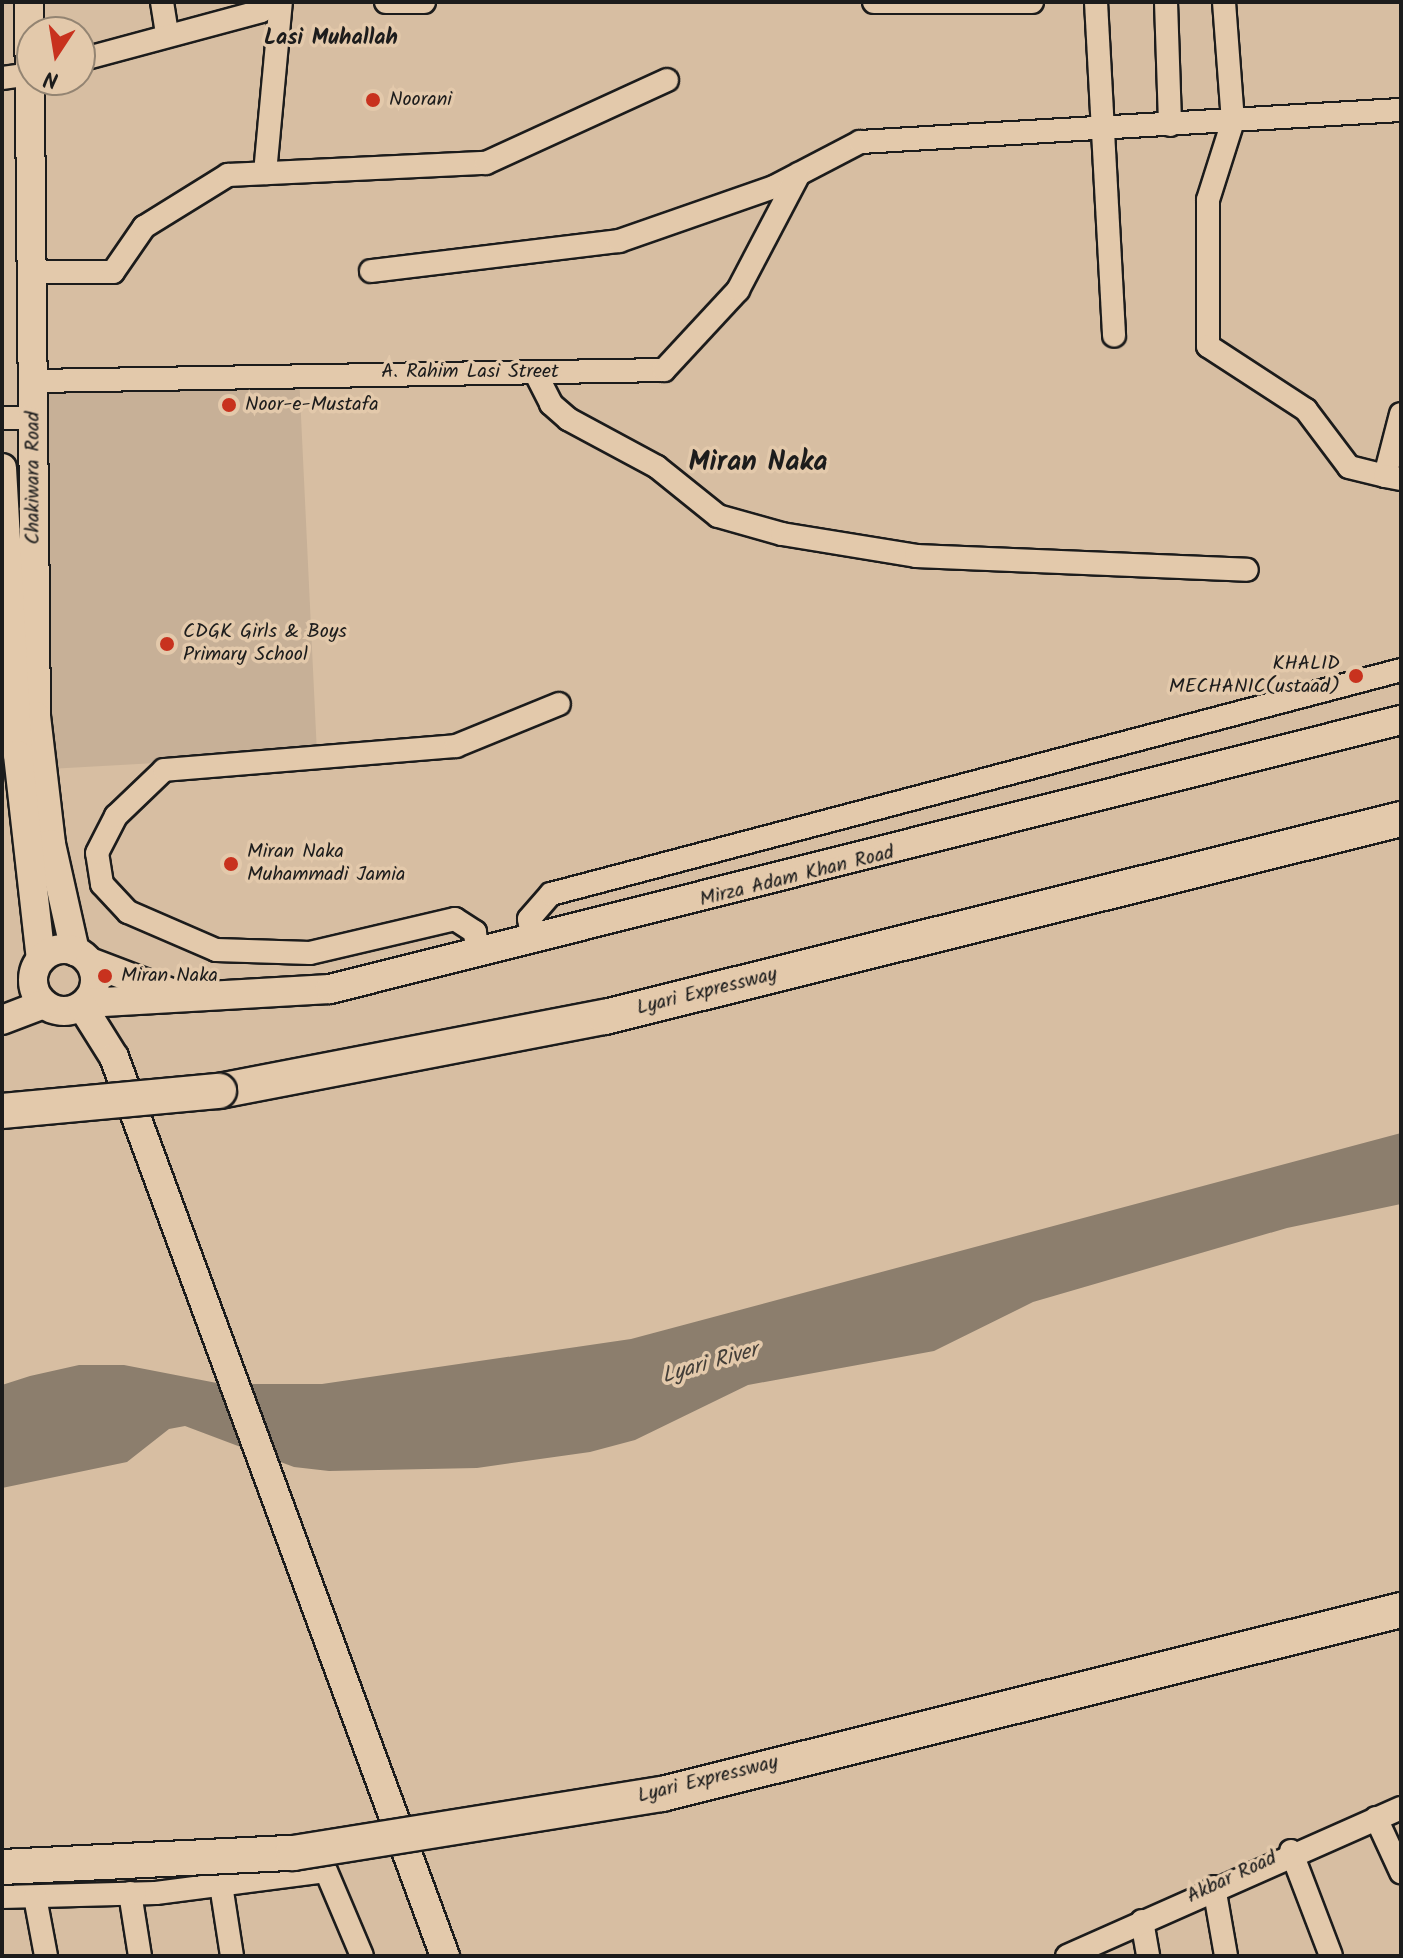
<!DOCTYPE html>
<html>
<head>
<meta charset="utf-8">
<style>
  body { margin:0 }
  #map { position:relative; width:1403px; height:1958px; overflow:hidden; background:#d7bea2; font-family:Kalam,sans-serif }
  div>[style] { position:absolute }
  .built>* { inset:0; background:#c7b097 }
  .water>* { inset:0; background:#8c7e6d }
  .roads { filter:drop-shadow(2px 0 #1c1c1c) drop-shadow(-2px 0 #1c1c1c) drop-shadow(0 2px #1c1c1c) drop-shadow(0 -2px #1c1c1c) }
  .minor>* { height:22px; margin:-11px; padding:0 11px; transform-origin:11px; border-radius:11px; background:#e3c9ab }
  .major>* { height:28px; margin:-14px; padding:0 14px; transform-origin:14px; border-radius:14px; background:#e3c9ab }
  .major>.ring { margin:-14px; padding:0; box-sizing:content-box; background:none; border:28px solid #e3c9ab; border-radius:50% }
  .highway>* { height:34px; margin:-17px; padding:0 17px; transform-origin:17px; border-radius:17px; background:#e3c9ab }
  .bridges { filter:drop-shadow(2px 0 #1c1c1c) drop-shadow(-2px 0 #1c1c1c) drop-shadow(0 2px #1c1c1c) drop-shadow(0 -2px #1c1c1c) }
  .highway-bridge>* { height:34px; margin:-17px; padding:0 17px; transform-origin:17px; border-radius:17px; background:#e3c9ab }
  .dots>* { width:22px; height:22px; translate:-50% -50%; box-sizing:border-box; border:4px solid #e3c9ab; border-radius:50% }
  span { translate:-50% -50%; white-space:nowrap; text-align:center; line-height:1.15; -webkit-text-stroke:7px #e3c9ab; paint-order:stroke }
  .poi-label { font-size:20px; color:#1c1c1c }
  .left { translate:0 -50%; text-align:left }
  .right { translate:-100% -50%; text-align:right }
  .street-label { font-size:20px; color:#1c1c1c }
  .neighbourhood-label { font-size:22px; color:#1c1c1c; font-weight:700 }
  .water-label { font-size:22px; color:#433e38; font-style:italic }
  .district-label { font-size:28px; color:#1c1c1c; font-weight:700 }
  .frame { position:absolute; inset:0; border:4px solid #1c1c1c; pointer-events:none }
  .north { position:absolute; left:16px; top:16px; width:80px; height:80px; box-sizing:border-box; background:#e3c9ab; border:2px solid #938472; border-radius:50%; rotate:192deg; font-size:22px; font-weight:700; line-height:32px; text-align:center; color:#1c1c1c }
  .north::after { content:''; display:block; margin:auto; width:28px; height:36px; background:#c8321e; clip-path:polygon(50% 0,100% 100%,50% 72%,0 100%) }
</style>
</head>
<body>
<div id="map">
  <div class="built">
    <i style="clip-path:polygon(299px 374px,317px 754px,31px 770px,24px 726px,18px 381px)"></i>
  </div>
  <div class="water">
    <i style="clip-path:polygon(1401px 1133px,1401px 1204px,1287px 1228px,1033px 1302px,934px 1351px,748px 1385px,635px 1440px,590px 1452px,477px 1468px,329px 1471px,294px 1467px,185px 1426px,169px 1429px,127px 1462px,2px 1488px,2px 1385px,30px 1376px,79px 1365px,124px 1365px,222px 1384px,322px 1384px,631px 1339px)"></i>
  </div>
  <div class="roads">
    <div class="minor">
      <i style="left:162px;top:2px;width:33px;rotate:81deg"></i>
      <i style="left:386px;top:2px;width:38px"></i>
      <i style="left:874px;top:2px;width:158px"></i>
      <i style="left:1096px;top:2px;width:334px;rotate:86.9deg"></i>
      <i style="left:1166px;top:2px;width:123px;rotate:88.1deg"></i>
      <i style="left:1224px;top:2px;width:119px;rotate:85.7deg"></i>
      <i style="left:1233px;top:121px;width:83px;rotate:107.6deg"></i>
      <i style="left:1208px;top:200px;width:146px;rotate:90deg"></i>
      <i style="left:1208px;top:346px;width:117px;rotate:33.1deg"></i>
      <i style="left:1306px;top:410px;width:71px;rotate:53deg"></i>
      <i style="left:1349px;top:467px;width:37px;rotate:14deg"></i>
      <i style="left:80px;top:60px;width:188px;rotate:-15.1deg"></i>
      <i style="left:261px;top:11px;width:14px;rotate:-39deg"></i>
      <i style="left:2px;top:78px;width:30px;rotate:-8deg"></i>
      <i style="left:265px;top:173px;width:172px;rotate:-84.7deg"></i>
      <i style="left:371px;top:271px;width:250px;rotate:-6.9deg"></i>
      <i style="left:619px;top:241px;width:164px;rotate:-19.2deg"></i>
      <i style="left:774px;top:187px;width:97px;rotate:-27.6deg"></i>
      <i style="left:860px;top:142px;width:542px;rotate:-3.39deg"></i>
      <i style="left:35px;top:272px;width:78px"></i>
      <i style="left:113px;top:272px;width:55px;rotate:-55.4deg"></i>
      <i style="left:144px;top:227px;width:99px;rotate:-31.8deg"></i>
      <i style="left:228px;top:175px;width:258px;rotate:-2.7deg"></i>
      <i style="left:486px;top:163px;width:199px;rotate:-24.6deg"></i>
      <i style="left:535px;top:372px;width:36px;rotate:63deg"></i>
      <i style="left:551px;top:404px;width:23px;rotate:41deg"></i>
      <i style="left:568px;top:419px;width:101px;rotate:28.3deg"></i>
      <i style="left:657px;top:467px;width:78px;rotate:38.8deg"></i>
      <i style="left:718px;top:516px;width:66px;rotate:15.7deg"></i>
      <i style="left:782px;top:534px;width:136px;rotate:9.3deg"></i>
      <i style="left:916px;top:556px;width:331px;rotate:2.4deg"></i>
      <i style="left:35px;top:381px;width:629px;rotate:-1deg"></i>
      <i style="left:664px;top:370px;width:109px;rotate:-47.2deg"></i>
      <i style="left:738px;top:290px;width:131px;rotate:-62.3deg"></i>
      <i style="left:1401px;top:414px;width:64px;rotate:104.5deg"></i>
      <i style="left:1385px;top:476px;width:16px;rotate:11deg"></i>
      <i style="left:2px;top:418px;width:32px"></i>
      <i style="left:532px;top:937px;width:18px;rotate:-99deg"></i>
      <i style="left:529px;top:919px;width:33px;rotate:-49deg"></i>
      <i style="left:551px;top:894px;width:879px;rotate:-14.76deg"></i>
      <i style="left:477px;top:951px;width:19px;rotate:-96deg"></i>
      <i style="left:475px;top:932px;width:24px;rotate:-147deg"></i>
      <i style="left:455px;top:919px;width:149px;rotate:166.8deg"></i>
      <i style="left:310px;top:953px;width:94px;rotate:-178.2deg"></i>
      <i style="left:216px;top:950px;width:96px;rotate:-156.6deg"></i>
      <i style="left:128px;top:912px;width:38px;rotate:-133deg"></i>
      <i style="left:102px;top:884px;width:31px;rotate:-99deg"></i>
      <i style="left:97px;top:853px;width:42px;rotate:-62.8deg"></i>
      <i style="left:116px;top:816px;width:66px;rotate:-43.8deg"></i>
      <i style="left:164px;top:770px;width:293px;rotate:-4.7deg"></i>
      <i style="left:456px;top:746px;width:111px;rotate:-22.2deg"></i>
      <i style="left:1376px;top:1818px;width:60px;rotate:65.2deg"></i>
      <i style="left:1291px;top:1851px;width:112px;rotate:69.1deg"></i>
      <i style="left:221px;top:1885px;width:72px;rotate:81.2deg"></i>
      <i style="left:1214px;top:1887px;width:70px;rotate:80.1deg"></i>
      <i style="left:130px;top:1893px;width:64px;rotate:81deg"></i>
      <i style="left:2px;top:1897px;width:154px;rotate:-1.5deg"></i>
      <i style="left:156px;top:1893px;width:171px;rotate:-7.4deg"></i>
      <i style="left:326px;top:1871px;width:92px;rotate:67deg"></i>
      <i style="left:35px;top:1897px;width:60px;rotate:79.4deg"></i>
      <i style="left:1142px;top:1921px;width:36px;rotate:80deg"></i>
      <i style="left:1067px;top:1956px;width:365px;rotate:-23.9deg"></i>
    </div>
    <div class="major">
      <i style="left:29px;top:2px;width:714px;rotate:89.44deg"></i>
      <i style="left:36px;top:716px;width:129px;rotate:83.3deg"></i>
      <i style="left:51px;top:844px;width:110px;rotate:77.4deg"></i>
      <i style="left:2px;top:468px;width:287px;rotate:86.8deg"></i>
      <i style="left:18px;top:755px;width:205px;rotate:83.6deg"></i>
      <i class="ring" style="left:33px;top:949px;width:34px;height:34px"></i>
      <i style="left:90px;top:962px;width:95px;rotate:20.9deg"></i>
      <i style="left:86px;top:1003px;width:244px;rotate:-3.3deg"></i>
      <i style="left:330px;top:989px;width:1104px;rotate:-14.1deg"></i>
      <i style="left:82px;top:1006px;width:60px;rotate:57.9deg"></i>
      <i style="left:114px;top:1057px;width:958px;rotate:69.79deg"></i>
      <i style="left:2px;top:1020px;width:45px;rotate:-20.9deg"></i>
    </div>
    <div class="highway">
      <i style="left:219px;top:1091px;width:393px;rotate:-10.9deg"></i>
      <i style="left:605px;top:1017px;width:820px;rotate:-13.97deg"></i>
    </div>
  </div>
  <div class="bridges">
    <div class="highway-bridge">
      <i style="left:2px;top:1111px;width:218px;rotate:-5.3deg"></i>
      <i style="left:2px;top:1867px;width:291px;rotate:-2.8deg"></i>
      <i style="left:293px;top:1853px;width:374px;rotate:-9.1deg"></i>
      <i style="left:662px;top:1794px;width:762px;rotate:-13.98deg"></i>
    </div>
  </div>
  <div class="dots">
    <i style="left:373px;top:100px;background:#c8321e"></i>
    <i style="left:229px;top:405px;background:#c8321e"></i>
    <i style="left:167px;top:644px;background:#c8321e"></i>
    <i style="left:1356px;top:676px;background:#c8321e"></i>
    <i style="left:231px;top:864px;background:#c8321e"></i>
    <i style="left:105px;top:976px;background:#c8321e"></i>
  </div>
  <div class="poi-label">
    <span class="left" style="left:389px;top:100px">Noorani</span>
    <span class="left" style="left:245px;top:405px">Noor-e-Mustafa</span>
    <span class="left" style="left:183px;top:644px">CDGK Girls &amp; Boys<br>Primary School</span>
    <span class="right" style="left:1340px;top:676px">KHALID<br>MECHANIC(ustaad)</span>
    <span class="left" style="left:247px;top:864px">Miran Naka<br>Muhammadi Jamia</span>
    <span class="left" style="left:121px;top:976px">Miran Naka</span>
  </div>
  <div class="street-label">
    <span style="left:470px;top:372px">A. Rahim Lasi Street</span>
    <span style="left:34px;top:478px;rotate:-90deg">Chakiwara Road</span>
    <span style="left:797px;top:877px;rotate:-14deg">Mirza Adam Khan Road</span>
    <span style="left:707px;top:992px;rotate:-14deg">Lyari Expressway</span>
    <span style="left:708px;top:1780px;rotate:-14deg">Lyari Expressway</span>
    <span style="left:1232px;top:1878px;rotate:-25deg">Akbar Road</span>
  </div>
  <div class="neighbourhood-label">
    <span style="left:331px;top:39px">Lasi Muhallah</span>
  </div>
  <div class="water-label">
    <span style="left:710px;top:1364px;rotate:-16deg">Lyari River</span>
  </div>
  <div class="district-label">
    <span style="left:758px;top:463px">Miran Naka</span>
  </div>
  <div class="frame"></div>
  <div class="north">N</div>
</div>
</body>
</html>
